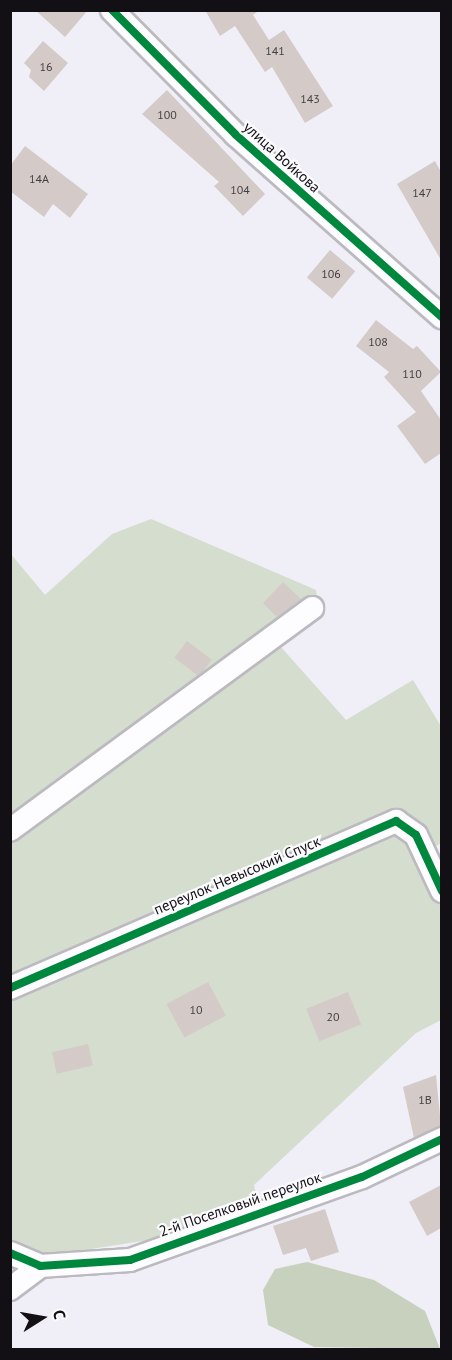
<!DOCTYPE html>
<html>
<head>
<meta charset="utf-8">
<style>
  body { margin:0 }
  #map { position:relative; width:452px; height:1360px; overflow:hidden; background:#f0eef6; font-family:"PT Sans",sans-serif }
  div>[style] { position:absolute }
  .green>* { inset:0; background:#d4ddce }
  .forest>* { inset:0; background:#c7d1be }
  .building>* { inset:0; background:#d4cbc9; transform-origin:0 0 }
  .roads { filter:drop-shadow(2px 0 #bcbac0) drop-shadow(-2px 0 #bcbac0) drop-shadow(0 2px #bcbac0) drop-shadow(0 -2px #bcbac0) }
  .minor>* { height:22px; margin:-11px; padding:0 11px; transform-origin:11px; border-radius:11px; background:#fdfcfe }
  .cycleway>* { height:8px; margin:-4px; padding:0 4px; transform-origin:4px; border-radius:4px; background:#00873e }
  span { translate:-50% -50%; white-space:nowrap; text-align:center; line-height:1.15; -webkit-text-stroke:4.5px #fbfafd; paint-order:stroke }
  .number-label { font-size:12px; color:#423f42 }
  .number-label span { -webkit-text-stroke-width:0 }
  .street-label { font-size:15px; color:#121015 }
  .frame { position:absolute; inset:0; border:12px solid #121015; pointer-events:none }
  .north { position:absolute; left:12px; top:1288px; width:60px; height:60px; -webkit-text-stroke:4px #fbfafd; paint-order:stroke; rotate:79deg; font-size:16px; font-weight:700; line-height:24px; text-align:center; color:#121015 }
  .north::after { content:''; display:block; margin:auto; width:21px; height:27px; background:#121015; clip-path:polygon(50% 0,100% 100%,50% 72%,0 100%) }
</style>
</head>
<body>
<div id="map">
  <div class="green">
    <i style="clip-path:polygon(151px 519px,316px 590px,317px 599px,272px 637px,346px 720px,413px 680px,442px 728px,441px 843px,425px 853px,441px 882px,441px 1020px,416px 1033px,254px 1185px,257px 1200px,162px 1238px,19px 1260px,10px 1252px,10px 553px,45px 595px,112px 534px)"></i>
  </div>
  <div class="forest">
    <i style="clip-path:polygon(307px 1262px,374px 1280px,425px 1311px,440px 1349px,314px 1347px,268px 1325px,263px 1290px,275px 1269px)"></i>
  </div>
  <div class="building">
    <i style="clip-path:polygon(35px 10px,88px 10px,65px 37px)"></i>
    <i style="clip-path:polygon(205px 10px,260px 10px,253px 15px,269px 40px,284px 30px,333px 106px,305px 123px,272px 67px,265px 72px,235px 26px,220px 36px)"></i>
    <i style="clip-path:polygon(43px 41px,68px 63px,44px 91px,29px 77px,31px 70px,24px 63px)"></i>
    <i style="clip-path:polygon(167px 90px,265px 194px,243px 216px,214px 186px,219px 182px,142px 114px)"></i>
    <i style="clip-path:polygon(25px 146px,88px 194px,70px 218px,53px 204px,44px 217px,10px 191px,10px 166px)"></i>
    <i style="clip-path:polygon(435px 161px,441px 172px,441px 260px,397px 184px)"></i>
    <i style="left:330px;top:250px;width:33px;height:36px;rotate:40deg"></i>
    <i style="clip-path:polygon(376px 320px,413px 349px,417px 346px,441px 372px,421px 391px,441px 420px,441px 453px,425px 464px,397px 426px,416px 412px,384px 377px,389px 372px,356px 346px)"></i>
    <i style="clip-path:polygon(283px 582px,301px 599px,277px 617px,263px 603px)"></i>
    <i style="left:187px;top:641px;width:31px;height:21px;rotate:37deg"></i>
    <i style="left:208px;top:982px;width:38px;height:47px;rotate:62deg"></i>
    <i style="left:348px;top:992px;width:35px;height:45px;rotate:68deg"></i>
    <i style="left:88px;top:1044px;width:22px;height:37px;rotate:77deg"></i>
    <i style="clip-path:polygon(436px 1075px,441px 1126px,414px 1138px,403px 1087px)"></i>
    <i style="clip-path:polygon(441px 1185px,441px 1228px,427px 1236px,409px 1202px)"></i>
    <i style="clip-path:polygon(325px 1209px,339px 1252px,311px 1261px,306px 1248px,283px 1255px,273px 1226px)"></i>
  </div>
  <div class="roads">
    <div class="minor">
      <i style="left:112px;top:10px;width:176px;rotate:45.2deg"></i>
      <i style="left:236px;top:135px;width:275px;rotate:41.5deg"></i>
      <i style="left:10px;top:830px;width:375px;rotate:-36.3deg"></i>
      <i style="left:10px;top:988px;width:421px;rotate:-23.4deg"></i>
      <i style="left:396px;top:821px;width:24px;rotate:35deg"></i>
      <i style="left:416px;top:835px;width:62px;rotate:65.1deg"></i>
      <i style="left:10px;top:1253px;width:33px;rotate:23deg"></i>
      <i style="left:40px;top:1266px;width:90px;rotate:-3.8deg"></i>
      <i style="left:130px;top:1260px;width:246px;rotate:-19.7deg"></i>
      <i style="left:362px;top:1177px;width:89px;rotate:-25.4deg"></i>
      <i style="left:10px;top:1289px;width:38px;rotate:-37deg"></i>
    </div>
  </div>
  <div class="cycleway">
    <i style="left:112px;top:10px;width:176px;rotate:45.2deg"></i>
    <i style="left:236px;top:135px;width:275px;rotate:41.5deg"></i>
    <i style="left:10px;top:988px;width:421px;rotate:-23.4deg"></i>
    <i style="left:396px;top:821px;width:24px;rotate:35deg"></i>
    <i style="left:416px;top:835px;width:62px;rotate:65.1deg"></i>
    <i style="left:10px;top:1253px;width:33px;rotate:23deg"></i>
    <i style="left:40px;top:1266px;width:90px;rotate:-3.8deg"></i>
    <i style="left:130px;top:1260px;width:246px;rotate:-19.7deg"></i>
    <i style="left:362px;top:1177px;width:89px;rotate:-25.4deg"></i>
  </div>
  <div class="number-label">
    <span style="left:275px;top:51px">141</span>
    <span style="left:46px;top:67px">16</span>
    <span style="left:310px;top:99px">143</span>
    <span style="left:167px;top:115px">100</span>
    <span style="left:39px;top:179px">14А</span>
    <span style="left:240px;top:190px">104</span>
    <span style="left:422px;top:193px">147</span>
    <span style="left:331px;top:274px">106</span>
    <span style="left:378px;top:342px">108</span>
    <span style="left:412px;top:374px">110</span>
    <span style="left:196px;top:1010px">10</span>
    <span style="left:333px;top:1017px">20</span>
    <span style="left:425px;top:1100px">1В</span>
  </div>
  <div class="street-label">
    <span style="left:282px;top:157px;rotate:42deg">улица Войкова</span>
    <span style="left:237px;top:875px;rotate:-23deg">переулок Невысокий Спуск</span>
    <span style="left:240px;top:1204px;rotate:-19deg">2-й Поселковый переулок</span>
  </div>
  <div class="frame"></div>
  <div class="north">С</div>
</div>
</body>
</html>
